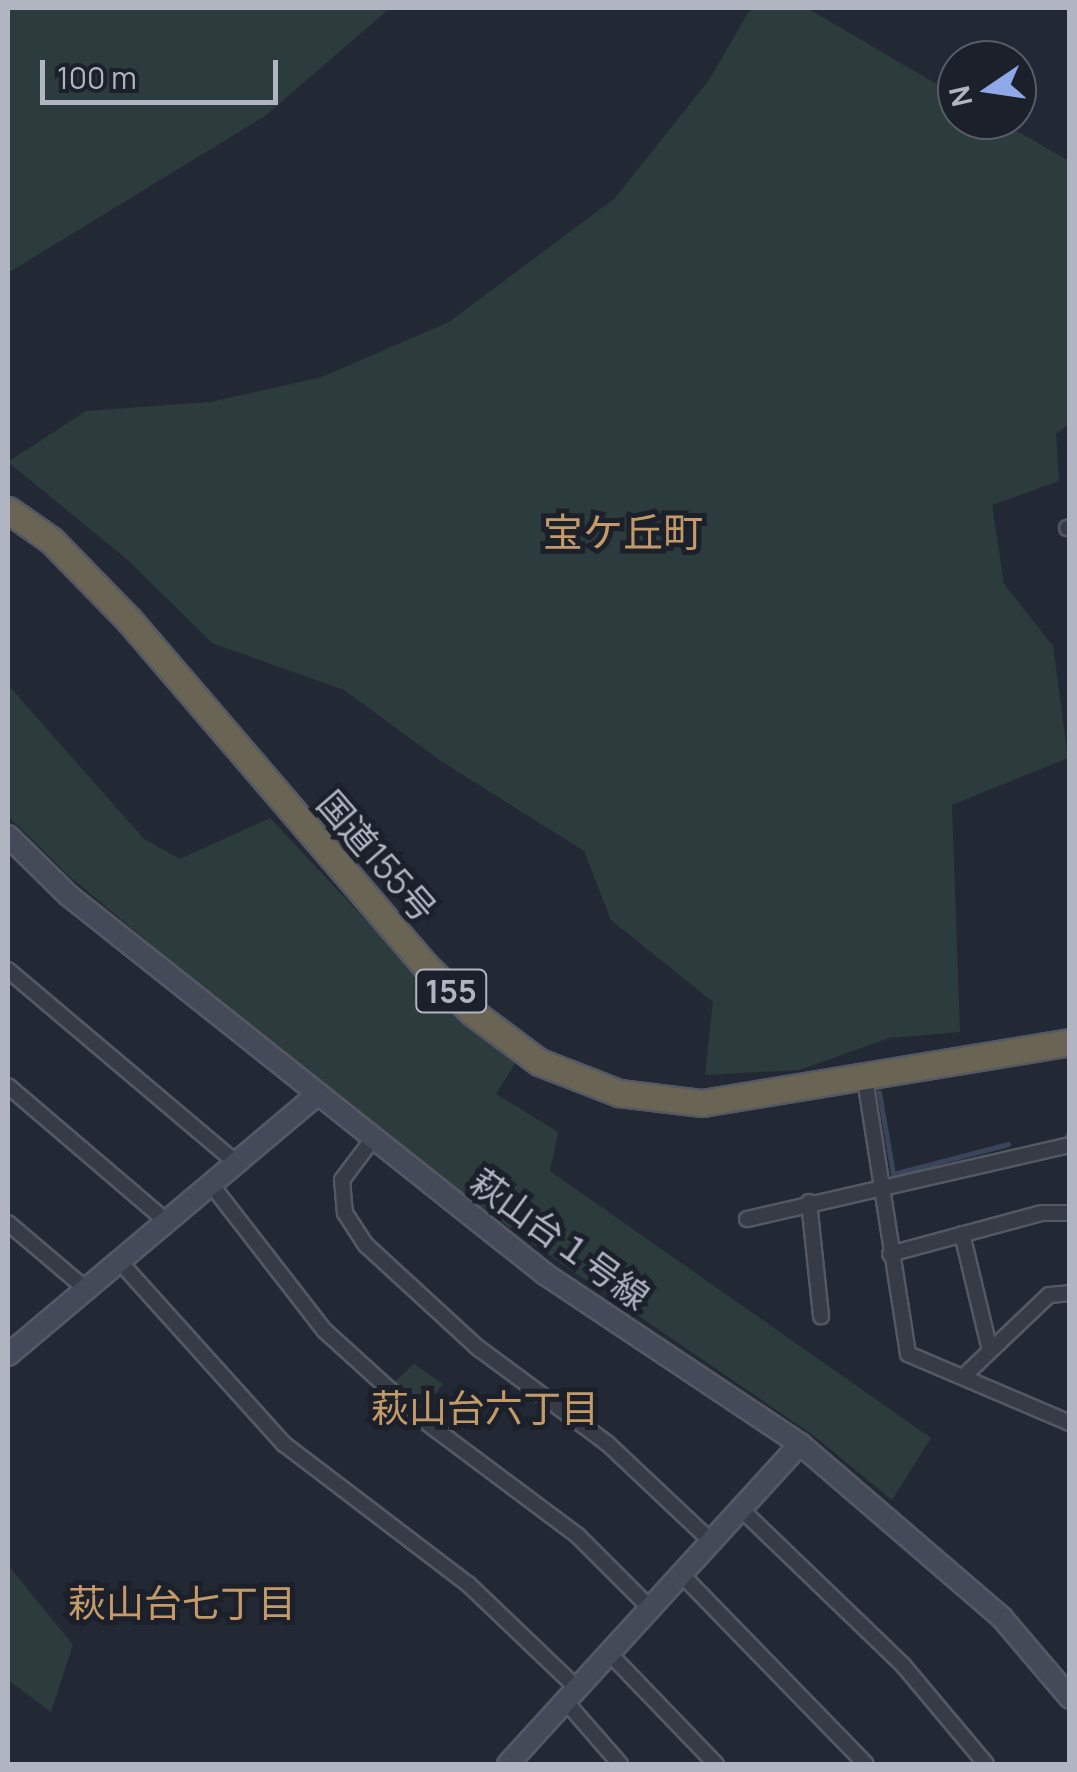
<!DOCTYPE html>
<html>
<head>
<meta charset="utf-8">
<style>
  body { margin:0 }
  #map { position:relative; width:1077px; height:1772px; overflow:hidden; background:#232934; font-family:Manrope,"Noto Sans JP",sans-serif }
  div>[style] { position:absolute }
  .green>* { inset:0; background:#2c3b3c }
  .stream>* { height:5px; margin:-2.5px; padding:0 2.5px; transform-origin:2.5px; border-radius:2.5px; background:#3a455b }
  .roads { filter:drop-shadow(2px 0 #545863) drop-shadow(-2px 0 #545863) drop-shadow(0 2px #545863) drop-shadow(0 -2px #545863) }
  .street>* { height:14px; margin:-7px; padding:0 7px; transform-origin:7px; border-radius:7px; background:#363b45 }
  .secondary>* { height:20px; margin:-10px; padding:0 10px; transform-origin:10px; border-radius:10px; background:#454a58 }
  .highway>* { height:25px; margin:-12.5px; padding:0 12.5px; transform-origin:12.5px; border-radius:12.5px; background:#6a6454 }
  span { translate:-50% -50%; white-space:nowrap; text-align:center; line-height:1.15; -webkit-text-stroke:10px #1b202a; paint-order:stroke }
  .shield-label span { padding:2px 8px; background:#1b202a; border:2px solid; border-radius:8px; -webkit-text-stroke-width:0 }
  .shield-label { font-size:32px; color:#b1b5c2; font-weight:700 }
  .street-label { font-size:35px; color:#b1b5c2 }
  .neighbourhood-label { font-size:38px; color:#c49a69 }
  .quarter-label { font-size:40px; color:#c49a69 }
  .frame { position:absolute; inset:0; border:10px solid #b1b5c2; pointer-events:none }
  .north { position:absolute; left:937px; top:40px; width:100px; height:100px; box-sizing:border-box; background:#1b202a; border:2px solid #575c67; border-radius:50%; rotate:257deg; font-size:28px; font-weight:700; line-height:40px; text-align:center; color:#b1b5c2 }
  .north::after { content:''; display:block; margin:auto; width:35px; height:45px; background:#8fa8e9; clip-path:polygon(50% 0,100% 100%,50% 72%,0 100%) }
  .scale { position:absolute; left:40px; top:60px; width:238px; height:45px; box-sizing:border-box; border:5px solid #b1b5c2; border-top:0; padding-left:12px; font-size:30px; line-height:35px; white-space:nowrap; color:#b1b5c2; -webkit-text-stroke:8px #1b202a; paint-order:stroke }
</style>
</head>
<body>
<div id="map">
  <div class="green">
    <i style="clip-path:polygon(8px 8px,390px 8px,265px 116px,8px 273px)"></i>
    <i style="clip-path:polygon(751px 8px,807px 8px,957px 96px,957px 120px,998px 120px,1069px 161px,1070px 423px,1056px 434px,1059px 481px,992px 505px,1004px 584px,1053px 646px,1068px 758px,952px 805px,960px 1032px,889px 1038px,799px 1070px,705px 1075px,713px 1002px,611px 920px,584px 851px,441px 761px,344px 690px,212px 643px,129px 561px,8px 462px,86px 411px,211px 402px,322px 377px,449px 322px,614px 199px,709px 80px)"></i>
    <i style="clip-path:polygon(8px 685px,144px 839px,180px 859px,270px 818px,421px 979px,516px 1062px,496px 1094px,558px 1132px,550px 1171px,931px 1438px,892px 1500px,813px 1435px,511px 1229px,306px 1074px,69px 876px,8px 816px)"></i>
    <i style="clip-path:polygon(414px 1364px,443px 1384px,423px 1409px,393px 1383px)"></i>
    <i style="clip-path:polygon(8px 1565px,73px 1645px,51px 1712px,8px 1680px)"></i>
  </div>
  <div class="stream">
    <i style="left:879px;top:1092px;width:83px;rotate:80.3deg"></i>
    <i style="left:893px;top:1174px;width:119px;rotate:-14.6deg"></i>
    <i style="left:1067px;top:1135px;width:3px"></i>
  </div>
  <div class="roads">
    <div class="street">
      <i style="left:1067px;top:528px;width:3px;rotate:-18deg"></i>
      <i style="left:8px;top:970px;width:297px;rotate:40.2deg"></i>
      <i style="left:865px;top:1079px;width:278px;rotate:81.1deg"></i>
      <i style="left:908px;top:1354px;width:176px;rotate:23.1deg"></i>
      <i style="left:8px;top:1086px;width:208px;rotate:40.5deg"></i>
      <i style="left:372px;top:1140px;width:50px;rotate:126.9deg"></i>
      <i style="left:342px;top:1180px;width:33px;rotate:85deg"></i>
      <i style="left:345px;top:1213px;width:38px;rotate:57deg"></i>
      <i style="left:366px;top:1245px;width:151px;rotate:42.6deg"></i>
      <i style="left:477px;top:1347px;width:163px;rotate:36.5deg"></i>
      <i style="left:608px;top:1444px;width:143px;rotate:43.3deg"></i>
      <i style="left:210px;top:1183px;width:187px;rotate:52.2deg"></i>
      <i style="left:325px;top:1331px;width:132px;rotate:42.2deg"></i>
      <i style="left:423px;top:1420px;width:194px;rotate:36.8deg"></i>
      <i style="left:578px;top:1536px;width:105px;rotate:45deg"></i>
      <i style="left:809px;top:1202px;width:115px;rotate:84deg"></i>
      <i style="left:747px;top:1219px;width:331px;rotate:-12.9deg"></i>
      <i style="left:8px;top:1223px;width:104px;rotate:40.3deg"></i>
      <i style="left:962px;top:1234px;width:120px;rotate:76.5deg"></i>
      <i style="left:890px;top:1254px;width:157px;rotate:-15.1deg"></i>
      <i style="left:1042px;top:1213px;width:28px"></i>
      <i style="left:120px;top:1262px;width:245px;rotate:48deg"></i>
      <i style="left:284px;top:1444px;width:231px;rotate:37.3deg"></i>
      <i style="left:468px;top:1584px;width:153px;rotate:43.7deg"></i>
      <i style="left:965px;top:1375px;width:116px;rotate:-43.6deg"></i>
      <i style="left:1049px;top:1295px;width:21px;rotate:-5deg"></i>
      <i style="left:744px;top:1512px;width:221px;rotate:43.9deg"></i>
      <i style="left:903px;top:1665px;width:129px;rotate:50deg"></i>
      <i style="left:683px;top:1576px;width:262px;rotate:45.8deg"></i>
      <i style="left:610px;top:1654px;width:153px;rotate:46.1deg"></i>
      <i style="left:566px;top:1702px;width:82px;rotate:48.9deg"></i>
    </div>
    <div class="secondary">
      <i style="left:8px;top:836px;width:84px;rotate:44.5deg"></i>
      <i style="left:68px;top:895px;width:609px;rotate:38.47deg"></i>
      <i style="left:545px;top:1274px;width:306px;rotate:33.7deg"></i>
      <i style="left:800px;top:1444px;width:267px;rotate:40.7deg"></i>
      <i style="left:1002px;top:1618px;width:105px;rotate:49.6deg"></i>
      <i style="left:8px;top:1355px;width:404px;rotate:-40.1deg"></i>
      <i style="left:508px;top:1764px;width:433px;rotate:-47.6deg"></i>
    </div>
    <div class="highway">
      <i style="left:8px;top:510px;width:52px;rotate:34.9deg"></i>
      <i style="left:51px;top:540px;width:112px;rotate:45.7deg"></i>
      <i style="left:129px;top:620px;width:453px;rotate:49.4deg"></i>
      <i style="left:424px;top:964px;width:68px;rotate:45deg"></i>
      <i style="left:472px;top:1012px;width:84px;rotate:36.7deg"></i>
      <i style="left:539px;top:1062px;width:86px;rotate:21.2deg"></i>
      <i style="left:619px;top:1093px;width:84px;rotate:6.9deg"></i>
      <i style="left:702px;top:1103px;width:373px;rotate:-9.4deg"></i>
    </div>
  </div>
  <div class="shield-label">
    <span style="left:451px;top:991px">155</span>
  </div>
  <div class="street-label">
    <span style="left:377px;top:856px;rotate:49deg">国道155号</span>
    <span style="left:560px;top:1239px;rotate:36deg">萩山台１号線</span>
  </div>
  <div class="neighbourhood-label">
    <span style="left:485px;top:1408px">萩山台六丁目</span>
    <span style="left:182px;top:1603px">萩山台七丁目</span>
  </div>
  <div class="quarter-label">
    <span style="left:623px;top:532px">宝ケ丘町</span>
  </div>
  <div class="frame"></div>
  <div class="north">N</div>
  <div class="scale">100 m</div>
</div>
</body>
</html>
